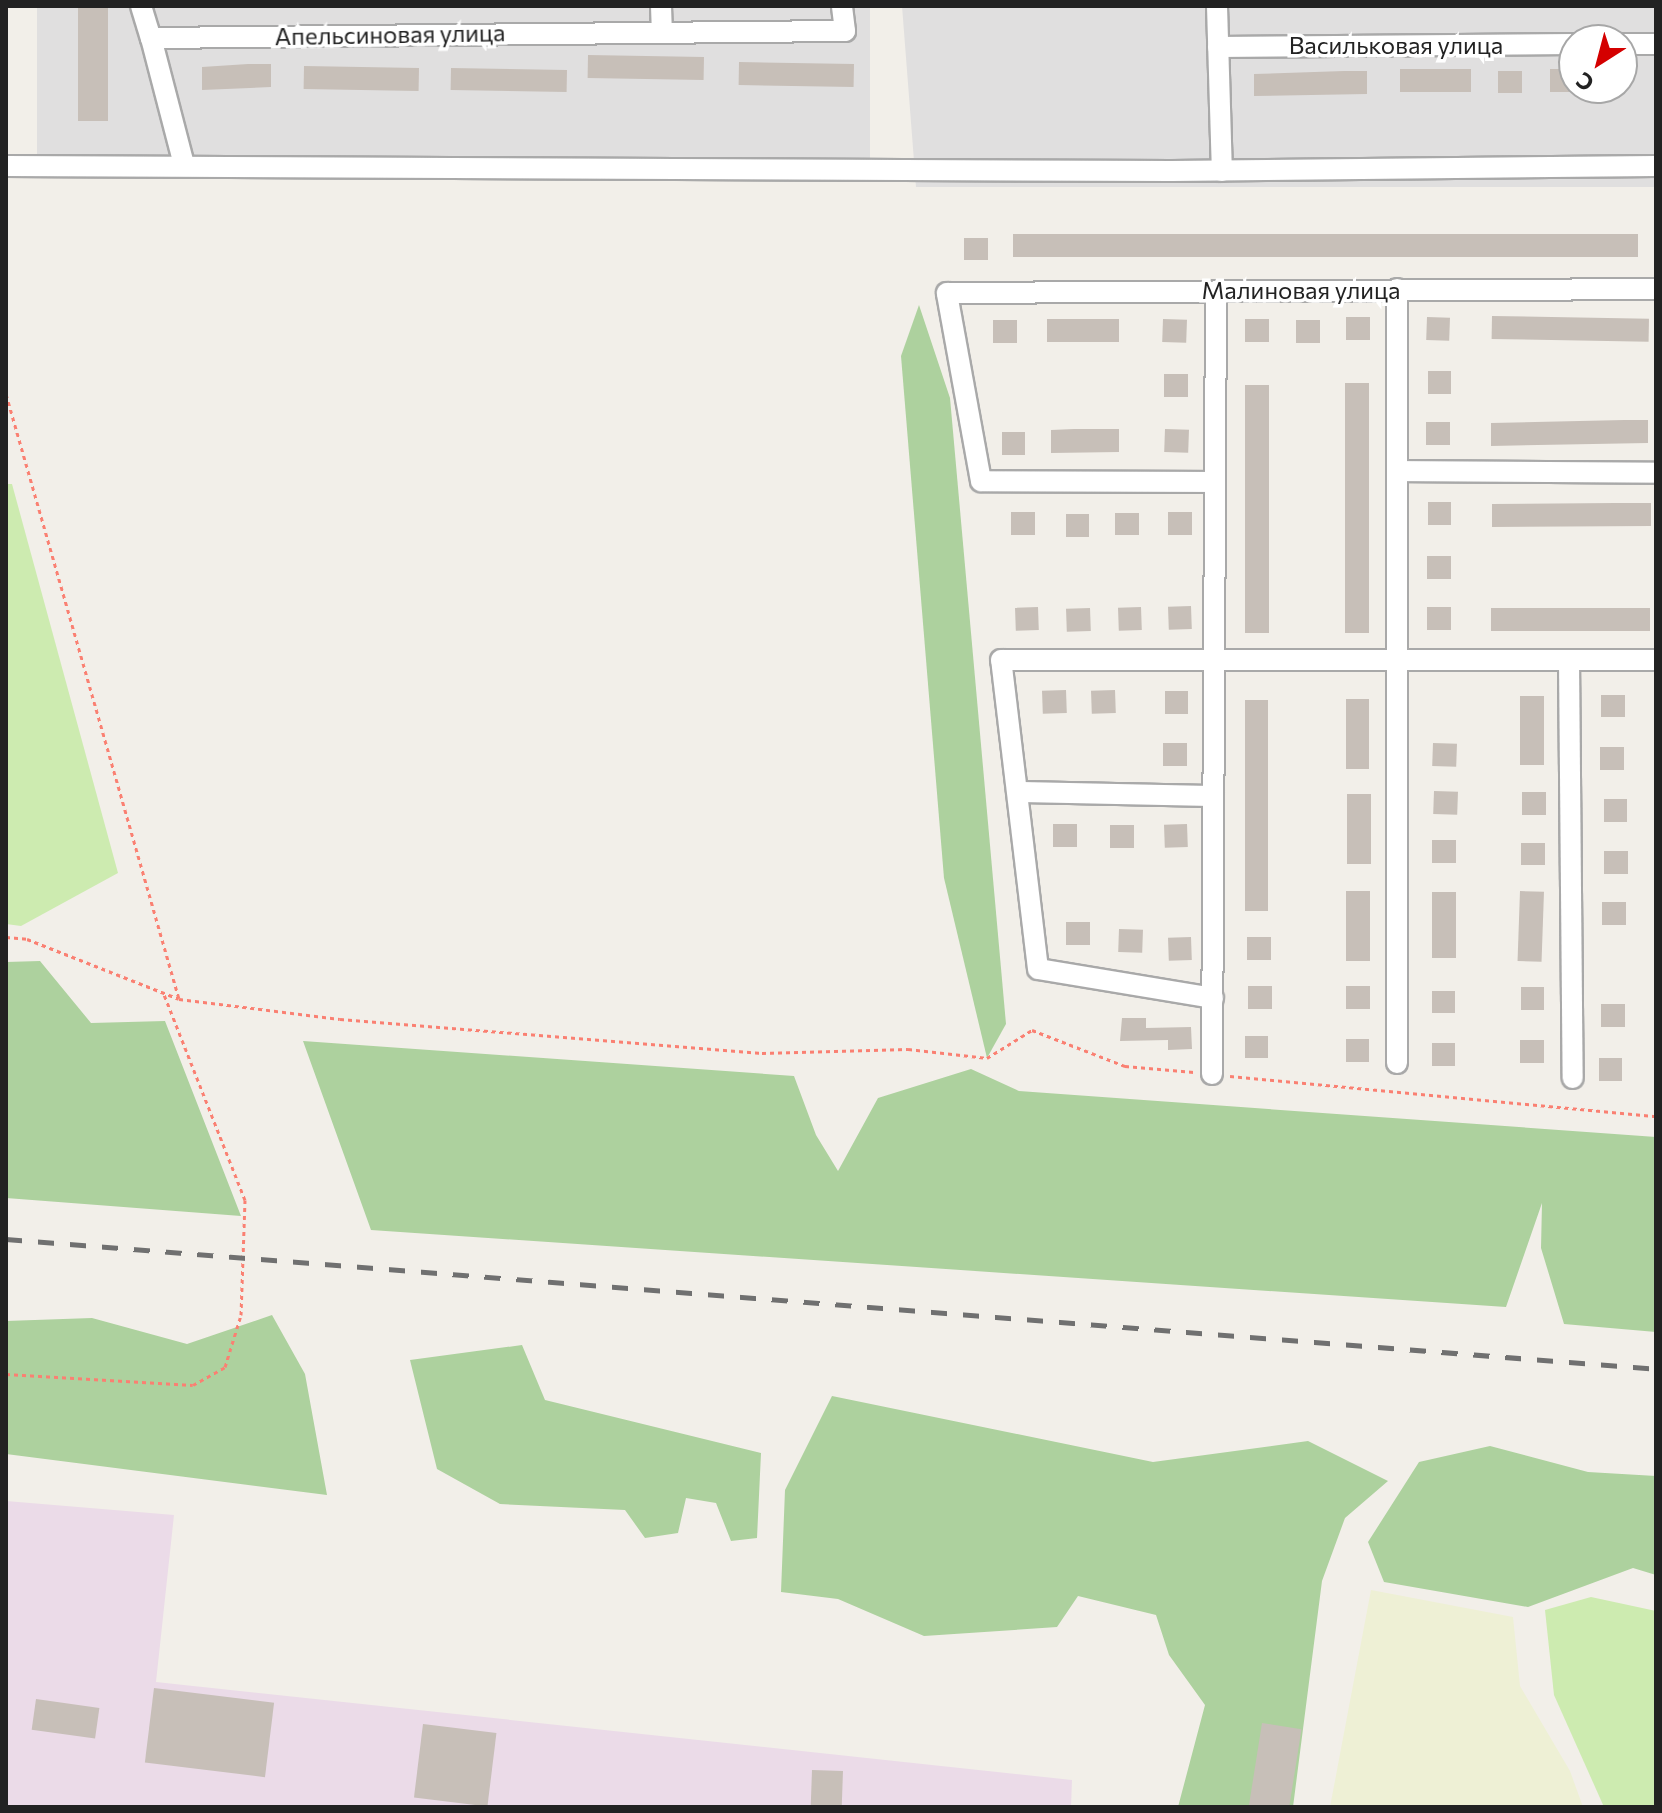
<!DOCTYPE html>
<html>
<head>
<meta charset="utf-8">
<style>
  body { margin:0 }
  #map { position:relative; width:1662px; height:1813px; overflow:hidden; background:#f2efe9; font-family:Commissioner,sans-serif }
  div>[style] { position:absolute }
  .residential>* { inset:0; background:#e0dfdf; transform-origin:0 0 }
  .industrial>* { inset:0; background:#ebdbe8 }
  .farmland>* { inset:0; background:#eef0d5 }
  .grass>* { inset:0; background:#cdebb0 }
  .forest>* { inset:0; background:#add19e }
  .building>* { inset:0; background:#c7bfb8; transform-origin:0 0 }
  .path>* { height:3px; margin-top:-1.5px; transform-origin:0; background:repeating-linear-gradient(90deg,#fa8072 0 4px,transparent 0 8px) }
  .roads { filter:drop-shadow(2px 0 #a9a9a9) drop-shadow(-2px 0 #a9a9a9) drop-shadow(0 2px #a9a9a9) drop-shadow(0 -2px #a9a9a9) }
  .street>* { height:20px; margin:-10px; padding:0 10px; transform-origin:10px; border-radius:10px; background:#fff }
  .rail>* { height:5px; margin-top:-2.5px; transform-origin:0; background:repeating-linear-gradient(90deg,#707070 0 16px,transparent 0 32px) }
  span { translate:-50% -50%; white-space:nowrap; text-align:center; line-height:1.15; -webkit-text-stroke:7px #fff; paint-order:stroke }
  .street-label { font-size:24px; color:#222 }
  .frame { position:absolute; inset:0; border:8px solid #222; pointer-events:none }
  .north { position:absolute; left:1558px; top:24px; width:80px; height:80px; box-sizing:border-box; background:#fff; border:2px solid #a7a7a7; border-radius:50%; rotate:216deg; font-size:22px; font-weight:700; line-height:32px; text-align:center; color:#222 }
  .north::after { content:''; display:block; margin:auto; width:28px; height:36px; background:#d40000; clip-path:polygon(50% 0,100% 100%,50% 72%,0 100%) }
</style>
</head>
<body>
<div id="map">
  <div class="residential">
    <i style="left:37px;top:6px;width:833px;height:155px"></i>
    <i style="clip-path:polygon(evenodd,902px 6px,1656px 6px,1656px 187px,916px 187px,902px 6px,1574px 40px,1622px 40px,1622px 88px,1574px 88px,1574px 40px)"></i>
  </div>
  <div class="industrial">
    <i style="clip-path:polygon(6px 1501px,174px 1515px,156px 1682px,1072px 1780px,1071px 1807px,6px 1807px)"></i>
  </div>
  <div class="farmland">
    <i style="clip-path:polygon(1371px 1590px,1513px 1617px,1520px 1686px,1570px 1771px,1583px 1807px,1330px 1807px)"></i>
  </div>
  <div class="grass">
    <i style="clip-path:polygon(6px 484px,12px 484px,118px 873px,21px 926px,6px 924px)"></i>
    <i style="clip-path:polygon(1591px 1597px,1656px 1611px,1656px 1807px,1604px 1807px,1554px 1695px,1545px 1610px)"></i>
  </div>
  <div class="forest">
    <i style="clip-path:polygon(919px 305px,950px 398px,1006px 1024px,987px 1058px,944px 878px,901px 356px)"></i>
    <i style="clip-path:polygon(40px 961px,91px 1023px,165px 1021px,241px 1216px,6px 1198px,6px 962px)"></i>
    <i style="clip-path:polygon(303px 1041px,794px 1076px,816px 1135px,838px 1171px,878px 1098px,971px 1069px,1019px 1091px,1656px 1137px,1656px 1332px,1564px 1324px,1541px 1248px,1542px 1203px,1506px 1307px,371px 1230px)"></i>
    <i style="clip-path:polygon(272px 1315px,305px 1374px,327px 1495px,6px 1454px,6px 1321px,92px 1318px,187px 1344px)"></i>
    <i style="clip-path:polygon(522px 1345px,545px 1400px,761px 1453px,757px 1538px,731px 1541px,716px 1503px,686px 1498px,678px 1533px,645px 1538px,625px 1510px,500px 1504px,437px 1469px,410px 1360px)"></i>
    <i style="clip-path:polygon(832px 1396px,1153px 1462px,1308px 1441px,1388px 1481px,1345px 1518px,1322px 1581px,1293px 1807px,1178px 1807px,1205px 1705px,1169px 1655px,1156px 1615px,1078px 1596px,1057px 1627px,924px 1636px,838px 1599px,781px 1592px,785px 1490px)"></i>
    <i style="clip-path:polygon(1490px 1446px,1588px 1472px,1656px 1476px,1656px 1575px,1633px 1568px,1528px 1607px,1384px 1582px,1368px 1542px,1419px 1462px)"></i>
  </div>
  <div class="building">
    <i style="left:78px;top:6px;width:30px;height:115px"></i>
    <i style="left:588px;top:55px;width:116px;height:23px;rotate:1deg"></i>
    <i style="left:739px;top:62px;width:115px;height:23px;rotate:1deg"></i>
    <i style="clip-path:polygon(248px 64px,271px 64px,271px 87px,202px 90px,202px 67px)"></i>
    <i style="left:304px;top:66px;width:115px;height:23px;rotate:1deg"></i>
    <i style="left:451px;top:68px;width:116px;height:22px;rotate:1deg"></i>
    <i style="left:1471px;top:69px;width:23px;height:71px;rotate:90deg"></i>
    <i style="left:1550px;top:69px;width:24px;height:23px"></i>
    <i style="clip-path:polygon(1344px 71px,1367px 71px,1367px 94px,1254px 96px,1254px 74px)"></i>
    <i style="left:1498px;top:71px;width:24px;height:22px"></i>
    <i style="left:1638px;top:234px;width:23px;height:625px;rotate:90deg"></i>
    <i style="left:964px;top:238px;width:24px;height:22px"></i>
    <i style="left:1492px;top:316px;width:157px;height:23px;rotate:1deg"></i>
    <i style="left:1346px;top:317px;width:24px;height:23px"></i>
    <i style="left:1427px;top:317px;width:23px;height:23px;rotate:2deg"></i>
    <i style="left:1047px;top:319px;width:72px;height:23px"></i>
    <i style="left:1163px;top:319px;width:24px;height:23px;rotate:2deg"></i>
    <i style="left:1245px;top:319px;width:24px;height:23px"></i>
    <i style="left:993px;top:320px;width:24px;height:23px"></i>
    <i style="left:1296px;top:320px;width:24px;height:23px"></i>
    <i style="left:1428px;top:371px;width:23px;height:23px"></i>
    <i style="left:1164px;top:374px;width:24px;height:23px"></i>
    <i style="left:1345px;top:383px;width:24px;height:250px"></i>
    <i style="left:1245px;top:385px;width:24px;height:248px"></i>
    <i style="clip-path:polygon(1624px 420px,1648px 420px,1648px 443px,1491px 446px,1491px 423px)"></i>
    <i style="left:1426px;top:422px;width:24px;height:23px"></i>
    <i style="clip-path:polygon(1074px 429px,1119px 429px,1119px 452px,1051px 453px,1051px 430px)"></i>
    <i style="left:1165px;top:429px;width:24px;height:23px;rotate:2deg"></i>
    <i style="left:1002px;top:432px;width:23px;height:23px"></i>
    <i style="left:1428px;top:502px;width:23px;height:23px"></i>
    <i style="clip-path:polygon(1615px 503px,1651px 503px,1651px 526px,1492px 527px,1492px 504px)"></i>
    <i style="left:1011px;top:512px;width:24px;height:23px"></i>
    <i style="left:1168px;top:512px;width:24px;height:23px"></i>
    <i style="left:1115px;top:513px;width:24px;height:22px"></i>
    <i style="left:1066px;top:514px;width:23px;height:23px"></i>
    <i style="left:1427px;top:556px;width:24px;height:23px"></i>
    <i style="left:1191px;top:606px;width:23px;height:23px;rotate:88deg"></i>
    <i style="left:1038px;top:607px;width:23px;height:23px;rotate:88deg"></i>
    <i style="left:1141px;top:607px;width:23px;height:23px;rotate:88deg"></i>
    <i style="left:1427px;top:607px;width:24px;height:23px"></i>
    <i style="left:1090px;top:608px;width:23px;height:24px;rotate:88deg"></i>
    <i style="left:1491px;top:608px;width:159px;height:23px"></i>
    <i style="left:1066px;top:690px;width:23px;height:24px;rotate:88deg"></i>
    <i style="left:1115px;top:690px;width:23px;height:24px;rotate:88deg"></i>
    <i style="left:1165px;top:691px;width:23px;height:23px"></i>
    <i style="left:1601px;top:695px;width:24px;height:22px"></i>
    <i style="left:1520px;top:696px;width:24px;height:69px"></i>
    <i style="left:1346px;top:699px;width:23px;height:70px"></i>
    <i style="left:1245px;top:700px;width:23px;height:211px"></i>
    <i style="left:1163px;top:743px;width:24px;height:23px"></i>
    <i style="left:1433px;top:743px;width:24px;height:23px;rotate:2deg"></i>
    <i style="left:1600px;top:747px;width:24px;height:23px"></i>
    <i style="left:1434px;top:791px;width:24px;height:23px;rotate:2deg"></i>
    <i style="left:1522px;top:792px;width:24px;height:23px"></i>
    <i style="left:1347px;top:794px;width:24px;height:70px"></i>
    <i style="left:1604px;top:799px;width:23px;height:23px"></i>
    <i style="left:1077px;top:824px;width:23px;height:24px;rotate:90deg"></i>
    <i style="left:1187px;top:824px;width:23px;height:23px;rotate:88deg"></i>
    <i style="left:1134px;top:825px;width:23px;height:24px;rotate:90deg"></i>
    <i style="left:1432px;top:840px;width:24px;height:23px"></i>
    <i style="left:1521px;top:843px;width:24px;height:22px"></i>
    <i style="left:1604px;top:851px;width:24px;height:23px"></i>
    <i style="left:1346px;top:891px;width:24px;height:70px"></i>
    <i style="left:1520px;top:891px;width:24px;height:70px;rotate:2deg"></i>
    <i style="left:1432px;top:892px;width:24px;height:66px"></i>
    <i style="left:1602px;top:902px;width:24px;height:23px"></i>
    <i style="left:1066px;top:922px;width:24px;height:23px"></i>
    <i style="left:1119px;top:929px;width:24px;height:23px;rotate:2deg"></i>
    <i style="left:1191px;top:937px;width:23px;height:23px;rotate:88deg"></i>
    <i style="left:1247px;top:937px;width:24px;height:23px"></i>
    <i style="left:1248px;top:986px;width:24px;height:23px"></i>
    <i style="left:1346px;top:986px;width:24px;height:23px"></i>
    <i style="left:1521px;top:987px;width:23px;height:23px"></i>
    <i style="left:1432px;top:991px;width:23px;height:22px"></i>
    <i style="left:1601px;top:1004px;width:24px;height:23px"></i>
    <i style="clip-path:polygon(1122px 1018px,1146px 1018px,1146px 1028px,1191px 1027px,1192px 1049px,1168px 1050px,1168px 1040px,1120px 1041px)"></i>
    <i style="left:1245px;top:1036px;width:23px;height:22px"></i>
    <i style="left:1346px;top:1039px;width:23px;height:23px"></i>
    <i style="left:1520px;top:1040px;width:24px;height:23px"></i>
    <i style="left:1432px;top:1043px;width:23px;height:23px"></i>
    <i style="left:1599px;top:1058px;width:23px;height:23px"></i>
    <i style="left:154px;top:1688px;width:121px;height:75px;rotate:7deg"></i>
    <i style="left:36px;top:1699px;width:64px;height:31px;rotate:8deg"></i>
    <i style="left:1262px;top:1723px;width:40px;height:83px;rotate:9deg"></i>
    <i style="left:423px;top:1724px;width:74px;height:74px;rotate:7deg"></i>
    <i style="left:812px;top:1770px;width:31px;height:37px;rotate:2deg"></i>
  </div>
  <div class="path">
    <i style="left:6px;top:394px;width:629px;rotate:74.04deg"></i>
    <i style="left:6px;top:937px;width:21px;rotate:5deg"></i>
    <i style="left:27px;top:939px;width:163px;rotate:21.5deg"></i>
    <i style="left:179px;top:999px;width:162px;rotate:7.1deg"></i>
    <i style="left:340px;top:1019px;width:423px;rotate:4.6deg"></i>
    <i style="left:762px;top:1053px;width:146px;rotate:-1.6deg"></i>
    <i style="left:908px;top:1049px;width:80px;rotate:6.5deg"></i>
    <i style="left:987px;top:1058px;width:53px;rotate:-31.9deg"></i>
    <i style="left:1032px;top:1030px;width:100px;rotate:21.2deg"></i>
    <i style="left:1125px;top:1066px;width:69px;rotate:5deg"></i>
    <i style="left:1230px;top:1076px;width:428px;rotate:5.4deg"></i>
    <i style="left:6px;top:1374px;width:187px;rotate:3.4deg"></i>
    <i style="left:193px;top:1385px;width:37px;rotate:-29deg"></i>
    <i style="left:225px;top:1367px;width:54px;rotate:-72.9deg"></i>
    <i style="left:241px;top:1315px;width:115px;rotate:-88deg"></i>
    <i style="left:245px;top:1200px;width:221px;rotate:-111.5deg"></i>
  </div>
  <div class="roads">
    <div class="street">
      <i style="left:141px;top:6px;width:34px;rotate:73deg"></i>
      <i style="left:151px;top:38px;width:694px;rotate:-0.58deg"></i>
      <i style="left:845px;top:31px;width:25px;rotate:-97deg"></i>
      <i style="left:661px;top:6px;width:24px;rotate:88deg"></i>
      <i style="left:1217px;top:6px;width:165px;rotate:88.3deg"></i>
      <i style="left:151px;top:38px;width:131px;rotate:75.4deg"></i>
      <i style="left:1622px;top:44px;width:34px"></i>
      <i style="left:1218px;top:47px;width:356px;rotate:-0.5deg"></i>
      <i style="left:6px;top:166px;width:1166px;rotate:0.25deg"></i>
      <i style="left:1172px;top:171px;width:484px;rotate:-0.6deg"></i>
      <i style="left:1398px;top:471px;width:258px;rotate:0.4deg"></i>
      <i style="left:1215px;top:482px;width:234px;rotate:-179.8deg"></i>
      <i style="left:981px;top:481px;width:191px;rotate:-100.3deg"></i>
      <i style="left:947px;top:293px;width:709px;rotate:-0.32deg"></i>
      <i style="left:1569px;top:660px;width:418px;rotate:89.5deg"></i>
      <i style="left:1020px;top:792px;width:193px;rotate:1.2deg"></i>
      <i style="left:1213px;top:998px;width:177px;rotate:-170.6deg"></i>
      <i style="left:1038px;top:969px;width:311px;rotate:-96.8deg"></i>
      <i style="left:1001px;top:660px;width:655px"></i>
      <i style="left:1397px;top:1063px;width:774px;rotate:-90deg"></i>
      <i style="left:1212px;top:1074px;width:783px;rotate:-89.71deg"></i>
    </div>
  </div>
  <div class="rail">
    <i style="left:6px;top:1239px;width:1655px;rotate:4.5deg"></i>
  </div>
  <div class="street-label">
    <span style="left:390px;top:34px;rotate:-1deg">Апельсиновая улица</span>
    <span style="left:1396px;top:45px">Васильковая улица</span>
    <span style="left:1301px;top:290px">Малиновая улица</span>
  </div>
  <div class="frame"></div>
  <div class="north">С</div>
</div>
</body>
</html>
